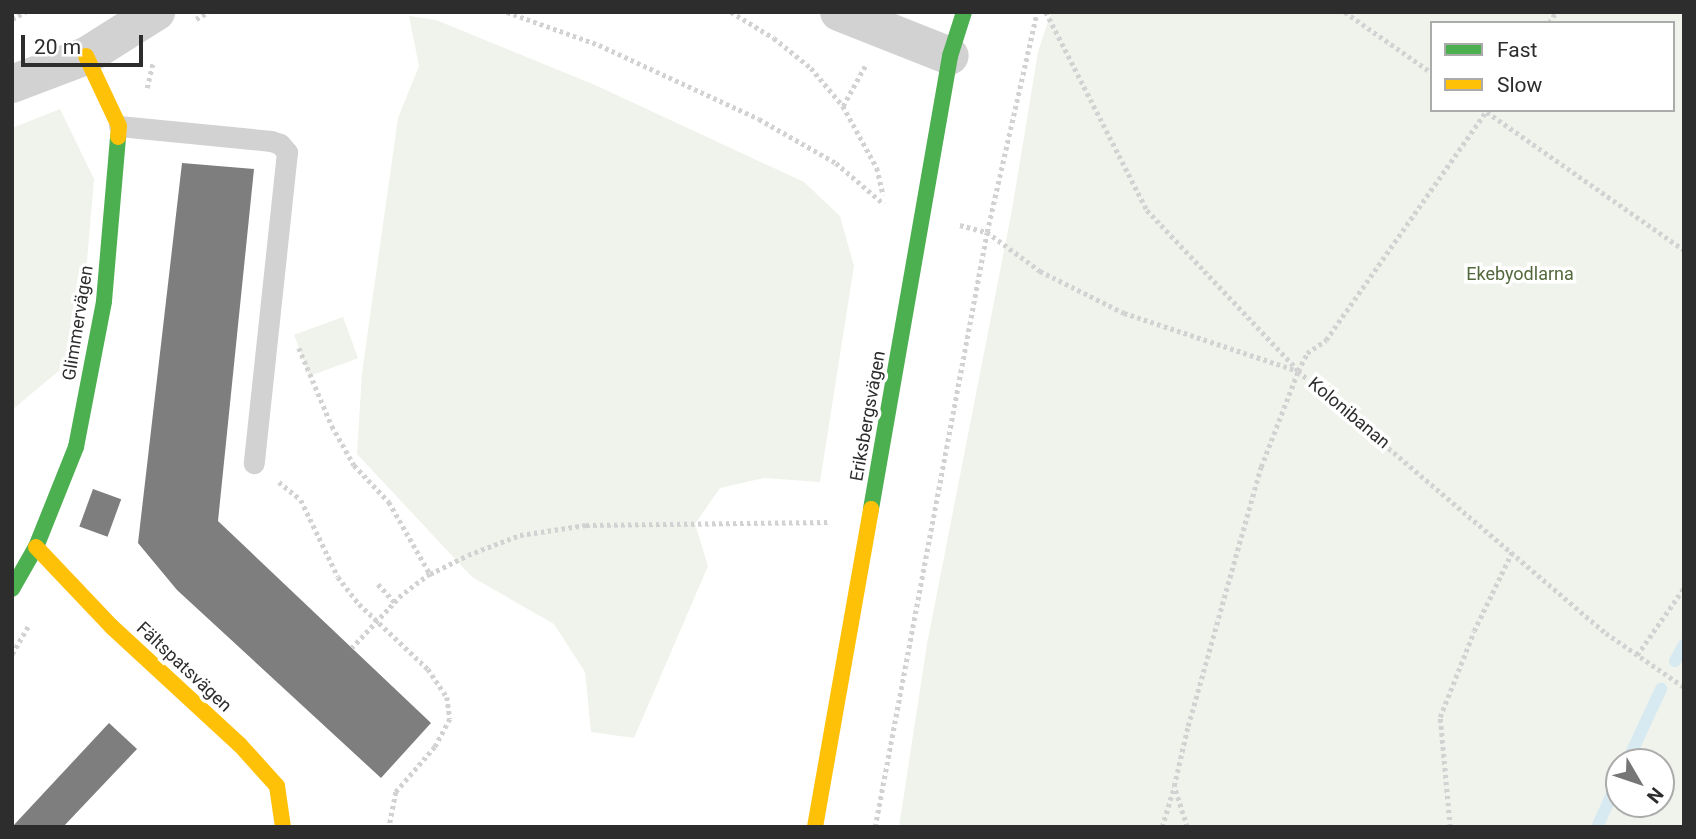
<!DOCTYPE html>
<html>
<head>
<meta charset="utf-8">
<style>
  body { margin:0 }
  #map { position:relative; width:1696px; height:839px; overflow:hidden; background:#fff; font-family:Roboto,sans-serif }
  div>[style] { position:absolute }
  .green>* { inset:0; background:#f0f3eb; transform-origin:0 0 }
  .stream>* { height:12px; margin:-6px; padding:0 6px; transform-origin:6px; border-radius:6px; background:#d7e9f1 }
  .building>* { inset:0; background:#7e7e7e; transform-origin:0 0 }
  .path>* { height:4.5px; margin-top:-2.25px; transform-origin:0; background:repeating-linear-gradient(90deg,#d2d2d2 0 3.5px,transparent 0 7px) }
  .lane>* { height:21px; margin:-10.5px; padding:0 10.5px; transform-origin:10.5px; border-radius:10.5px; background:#d2d2d2 }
  .street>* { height:38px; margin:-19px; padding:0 19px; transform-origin:19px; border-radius:19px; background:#d2d2d2 }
  .fast>* { height:16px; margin:-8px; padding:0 8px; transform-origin:8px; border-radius:8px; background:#4caf50 }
  .slow>* { height:16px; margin:-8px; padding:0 8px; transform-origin:8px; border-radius:8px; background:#ffc107 }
  span { translate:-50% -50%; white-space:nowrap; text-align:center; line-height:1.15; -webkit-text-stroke:7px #fff; paint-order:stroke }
  .park-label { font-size:18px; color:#53683b }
  .street-label { font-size:18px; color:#2d2d2d }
  .frame { position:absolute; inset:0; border:14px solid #2d2d2d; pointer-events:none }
  .legend { position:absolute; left:1430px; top:21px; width:245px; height:91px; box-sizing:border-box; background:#fff; border:2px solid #ababab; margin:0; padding:9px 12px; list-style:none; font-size:21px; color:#2d2d2d }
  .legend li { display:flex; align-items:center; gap:14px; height:35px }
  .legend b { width:35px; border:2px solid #ababab }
  .north { position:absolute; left:1605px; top:748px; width:70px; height:70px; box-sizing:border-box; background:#fff; border:2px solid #ababab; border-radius:50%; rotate:129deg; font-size:19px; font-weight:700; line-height:28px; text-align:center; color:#2d2d2d }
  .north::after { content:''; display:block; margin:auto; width:24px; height:32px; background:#767676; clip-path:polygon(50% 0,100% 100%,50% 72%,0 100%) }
  .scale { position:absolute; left:21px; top:35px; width:122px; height:32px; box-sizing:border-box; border:4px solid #2d2d2d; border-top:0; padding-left:9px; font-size:21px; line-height:24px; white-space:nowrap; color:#2d2d2d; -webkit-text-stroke:5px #fff; paint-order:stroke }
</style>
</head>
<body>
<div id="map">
  <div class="green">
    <i style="clip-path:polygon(evenodd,1051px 12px,1684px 12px,1684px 827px,899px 827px,927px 644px,1012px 210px,1038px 52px,1051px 12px,1432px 23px,1673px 23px,1673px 110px,1432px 110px,1432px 23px,1051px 12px,1661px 762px,1661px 804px,1619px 804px,1619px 762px,1661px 762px)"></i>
    <i style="clip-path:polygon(409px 16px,436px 20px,595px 85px,804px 182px,840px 216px,854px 266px,820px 482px,764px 478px,720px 488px,695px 524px,708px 566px,634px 738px,591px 732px,585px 672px,554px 624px,472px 577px,357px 454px,362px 373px,398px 118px,419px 66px)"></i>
    <i style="clip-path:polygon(60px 109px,94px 179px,79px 354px,12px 410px,12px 128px)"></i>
    <i style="left:343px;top:317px;width:44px;height:52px;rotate:70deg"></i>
  </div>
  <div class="stream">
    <i style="left:1675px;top:661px;width:18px;rotate:-61deg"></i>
    <i style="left:1627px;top:762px;width:81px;rotate:-65deg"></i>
    <i style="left:1598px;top:825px;width:51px;rotate:-65.5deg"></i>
  </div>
  <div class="building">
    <i style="clip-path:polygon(182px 163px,254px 169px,218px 521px,431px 723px,381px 778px,177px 590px,138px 543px)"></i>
    <i style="left:93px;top:489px;width:30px;height:40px;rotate:20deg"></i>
    <i style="clip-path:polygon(109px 723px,137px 749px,63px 827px,12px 827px)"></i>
  </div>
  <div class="path">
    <i style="left:507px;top:12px;width:98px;rotate:19.7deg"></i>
    <i style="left:599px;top:45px;width:176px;rotate:24.8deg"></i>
    <i style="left:759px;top:119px;width:89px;rotate:29.7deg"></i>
    <i style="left:836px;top:163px;width:63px;rotate:40.5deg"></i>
    <i style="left:731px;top:12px;width:50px;rotate:31.2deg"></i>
    <i style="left:774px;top:38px;width:48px;rotate:39deg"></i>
    <i style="left:811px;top:68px;width:50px;rotate:49.9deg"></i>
    <i style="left:843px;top:106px;width:71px;rotate:61.3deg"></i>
    <i style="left:877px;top:168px;width:28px;rotate:77deg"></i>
    <i style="left:1046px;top:12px;width:222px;rotate:63deg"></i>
    <i style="left:1147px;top:210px;width:220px;rotate:46.7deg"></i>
    <i style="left:1345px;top:12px;width:106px;rotate:35deg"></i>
    <i style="left:12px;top:19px;width:15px;rotate:-28deg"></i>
    <i style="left:196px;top:19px;width:14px;rotate:-30deg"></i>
    <i style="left:1549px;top:23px;width:13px;rotate:-58deg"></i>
    <i style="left:147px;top:88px;width:26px;rotate:-77deg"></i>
    <i style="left:843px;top:106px;width:46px;rotate:-61.2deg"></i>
    <i style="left:1487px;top:112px;width:241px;rotate:35deg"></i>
    <i style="left:960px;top:225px;width:28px;rotate:15deg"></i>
    <i style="left:987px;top:232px;width:66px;rotate:36.3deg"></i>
    <i style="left:1040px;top:271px;width:94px;rotate:26.6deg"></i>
    <i style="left:1124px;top:313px;width:183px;rotate:18.4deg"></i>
    <i style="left:1298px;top:371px;width:404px;rotate:40.4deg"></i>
    <i style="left:1606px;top:633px;width:95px;rotate:34.7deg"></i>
    <i style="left:299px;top:348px;width:85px;rotate:67.1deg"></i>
    <i style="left:332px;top:426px;width:45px;rotate:60.6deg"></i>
    <i style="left:354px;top:465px;width:51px;rotate:46.6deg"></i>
    <i style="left:389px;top:502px;width:83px;rotate:60.3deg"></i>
    <i style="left:430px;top:574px;width:35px;rotate:143deg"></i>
    <i style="left:402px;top:595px;width:73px;rotate:133.3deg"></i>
    <i style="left:279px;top:482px;width:28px;rotate:39deg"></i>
    <i style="left:301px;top:500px;width:85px;rotate:64.3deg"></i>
    <i style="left:338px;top:577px;width:34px;rotate:52deg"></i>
    <i style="left:359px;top:604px;width:95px;rotate:43.3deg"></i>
    <i style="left:428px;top:669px;width:34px;rotate:56deg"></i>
    <i style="left:447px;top:697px;width:22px;rotate:82deg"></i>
    <i style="left:450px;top:719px;width:32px;rotate:118deg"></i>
    <i style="left:435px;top:747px;width:60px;rotate:130.9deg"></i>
    <i style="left:396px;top:792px;width:36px;rotate:101deg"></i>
    <i style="left:430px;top:574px;width:42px;rotate:-26.6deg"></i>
    <i style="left:468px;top:555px;width:56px;rotate:-21deg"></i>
    <i style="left:520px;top:535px;width:67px;rotate:-8.6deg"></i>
    <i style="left:586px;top:525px;width:244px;rotate:-0.7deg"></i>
    <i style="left:378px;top:584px;width:26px;rotate:47deg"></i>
    <i style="left:12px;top:654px;width:34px;rotate:-60deg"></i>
    <i style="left:1637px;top:655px;width:82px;rotate:-55deg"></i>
    <i style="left:875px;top:827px;width:605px;rotate:-79.34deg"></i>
    <i style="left:987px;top:232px;width:226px;rotate:-77.2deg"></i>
    <i style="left:1162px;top:827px;width:42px;rotate:-73.3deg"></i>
    <i style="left:1187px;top:827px;width:43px;rotate:-107.6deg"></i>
    <i style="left:1174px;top:786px;width:62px;rotate:-76.9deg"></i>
    <i style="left:1188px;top:726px;width:269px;rotate:-74.3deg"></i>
    <i style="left:1261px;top:467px;width:103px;rotate:-68.9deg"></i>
    <i style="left:1298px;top:371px;width:20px;rotate:-63deg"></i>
    <i style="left:1307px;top:353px;width:23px;rotate:-34deg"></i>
    <i style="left:1326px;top:340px;width:281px;rotate:-55deg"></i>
    <i style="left:1450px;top:827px;width:110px;rotate:-95.2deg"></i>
    <i style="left:1440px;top:717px;width:92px;rotate:-68.4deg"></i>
    <i style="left:1474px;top:631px;width:88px;rotate:-64.3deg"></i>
  </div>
  <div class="lane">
    <i style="left:119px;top:126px;width:153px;rotate:5.6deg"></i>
    <i style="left:271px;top:141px;width:9px;rotate:18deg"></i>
    <i style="left:280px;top:144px;width:11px;rotate:49deg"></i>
    <i style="left:287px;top:152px;width:313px;rotate:96.1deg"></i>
  </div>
  <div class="street">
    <i style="left:839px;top:12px;width:119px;rotate:21.6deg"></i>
    <i style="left:12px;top:84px;width:79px;rotate:-20.7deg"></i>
    <i style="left:86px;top:56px;width:83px;rotate:-32.2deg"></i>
  </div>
  <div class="fast">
    <i style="left:871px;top:509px;width:460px;rotate:-80.1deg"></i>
    <i style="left:950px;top:56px;width:46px;rotate:-72.3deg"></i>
    <i style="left:12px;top:589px;width:48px;rotate:-60.3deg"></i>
    <i style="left:36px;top:547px;width:108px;rotate:-68.2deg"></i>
    <i style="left:76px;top:447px;width:149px;rotate:-79.1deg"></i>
    <i style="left:104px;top:301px;width:165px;rotate:-85.1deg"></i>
  </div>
  <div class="slow">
    <i style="left:86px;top:56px;width:77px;rotate:64.8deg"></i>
    <i style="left:119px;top:126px;width:11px;rotate:95deg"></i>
    <i style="left:36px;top:547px;width:110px;rotate:46.5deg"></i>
    <i style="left:112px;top:627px;width:174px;rotate:42.7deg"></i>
    <i style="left:240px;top:745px;width:55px;rotate:47.9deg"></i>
    <i style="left:277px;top:786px;width:41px;rotate:81.7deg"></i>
    <i style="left:815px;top:827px;width:323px;rotate:-80deg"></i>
  </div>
  <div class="park-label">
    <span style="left:1520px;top:274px">Ekebyodlarna</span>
  </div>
  <div class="street-label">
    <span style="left:78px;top:323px;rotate:-81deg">Glimmervägen</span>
    <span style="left:1349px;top:413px;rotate:40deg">Kolonibanan</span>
    <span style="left:868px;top:416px;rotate:-80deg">Eriksbergsvägen</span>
    <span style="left:184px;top:667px;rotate:43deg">Fältspatsvägen</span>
  </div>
  <div class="frame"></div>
  <ul class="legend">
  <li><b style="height:9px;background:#4caf50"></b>Fast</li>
  <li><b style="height:9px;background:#ffc107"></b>Slow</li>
  </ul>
  <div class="north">N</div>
  <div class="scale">20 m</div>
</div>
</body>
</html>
